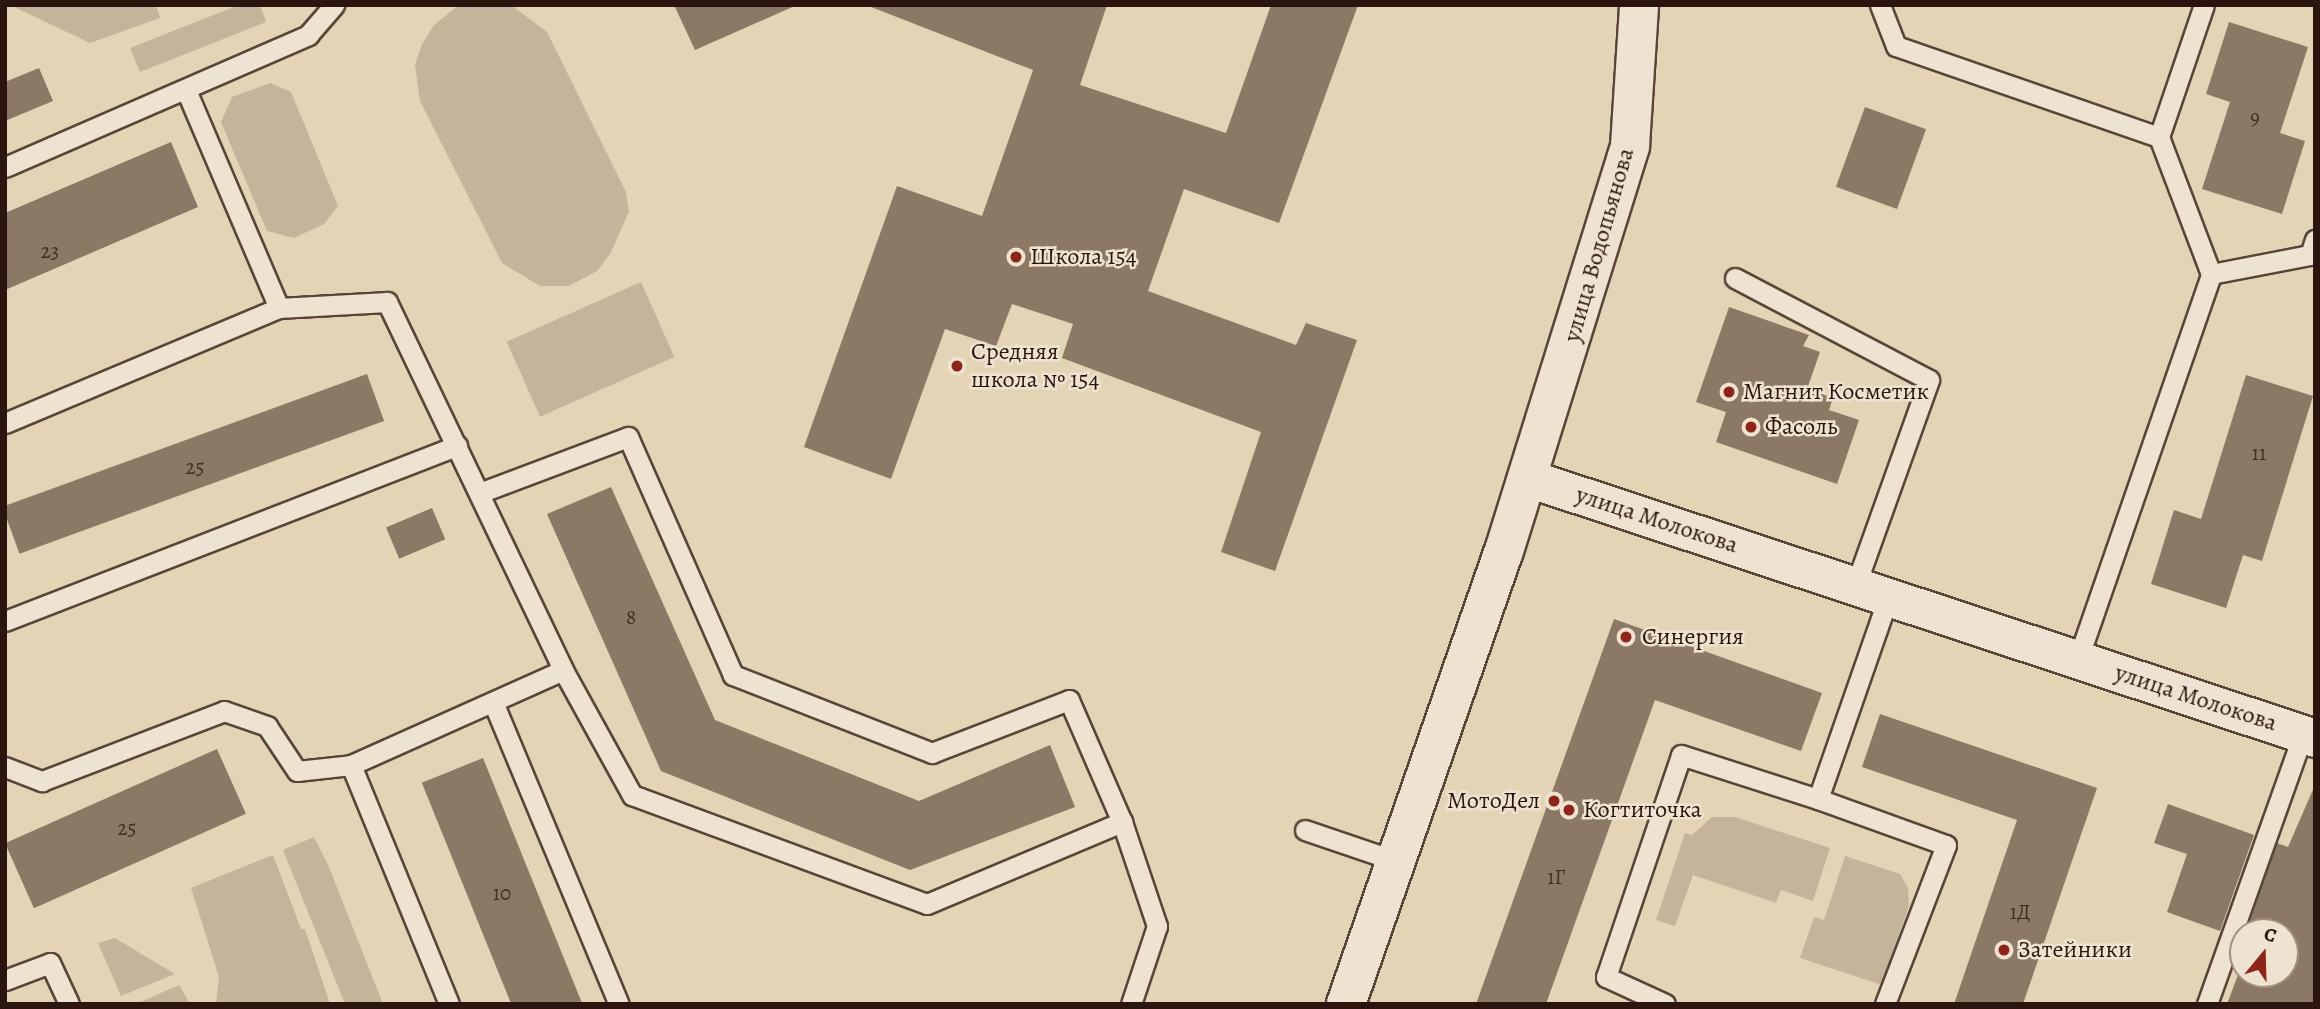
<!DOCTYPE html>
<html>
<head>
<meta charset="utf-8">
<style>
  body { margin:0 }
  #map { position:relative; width:2320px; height:1009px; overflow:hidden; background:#e4d4b6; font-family:Alegreya,serif }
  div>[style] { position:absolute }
  .green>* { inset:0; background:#c5b499; transform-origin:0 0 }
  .building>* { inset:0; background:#8b7865; transform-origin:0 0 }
  .roads { filter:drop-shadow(2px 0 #594538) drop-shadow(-2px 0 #594538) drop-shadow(0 2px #594538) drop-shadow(0 -2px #594538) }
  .service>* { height:19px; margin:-9.5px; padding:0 9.5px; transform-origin:9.5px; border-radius:9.5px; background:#ede3d0 }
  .minor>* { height:37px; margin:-18.5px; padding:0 18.5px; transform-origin:18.5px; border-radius:18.5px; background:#ede3d0 }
  .tertiary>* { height:38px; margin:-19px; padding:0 19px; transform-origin:19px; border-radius:19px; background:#ede3d0 }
  .dots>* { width:19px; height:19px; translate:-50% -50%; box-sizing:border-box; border:4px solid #ede3d0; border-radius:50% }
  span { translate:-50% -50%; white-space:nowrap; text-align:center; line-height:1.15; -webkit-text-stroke:5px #ede3d0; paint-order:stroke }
  .number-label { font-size:21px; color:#432e24 }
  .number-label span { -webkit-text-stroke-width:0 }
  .street-label { font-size:24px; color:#2b150e }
  .poi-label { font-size:24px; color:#2b150e }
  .left { translate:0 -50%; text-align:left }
  .right { translate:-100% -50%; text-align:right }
  .frame { position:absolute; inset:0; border:7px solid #2b150e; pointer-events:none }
  .north { position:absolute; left:2229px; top:918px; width:70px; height:70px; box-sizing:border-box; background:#ede3d0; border:2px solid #9f9182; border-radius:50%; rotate:19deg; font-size:19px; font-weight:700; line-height:28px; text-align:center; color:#2b150e }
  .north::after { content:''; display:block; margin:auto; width:24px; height:32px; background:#8f2418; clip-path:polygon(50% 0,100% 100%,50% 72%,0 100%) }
</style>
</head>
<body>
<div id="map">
  <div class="green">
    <i style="clip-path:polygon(10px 5px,156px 5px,160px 18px,90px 43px)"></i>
    <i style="clip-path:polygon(239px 5px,260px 5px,266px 22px,140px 72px,130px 48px)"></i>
    <i style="clip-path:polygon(459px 5px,511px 5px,547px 32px,626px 192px,629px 212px,610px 254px,597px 271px,569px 286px,540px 286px,502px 263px,420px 101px,415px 65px,422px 44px,434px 25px)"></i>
    <i style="clip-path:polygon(270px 83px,291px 92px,338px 206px,324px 224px,294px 238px,267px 231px,221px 122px,232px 97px)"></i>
    <i style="left:641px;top:282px;width:82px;height:147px;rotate:66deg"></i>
    <i style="clip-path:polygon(1712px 817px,1735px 817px,1830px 848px,1813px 901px,1781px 890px,1776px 903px,1693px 875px,1675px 926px,1656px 920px,1685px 833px,1692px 835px)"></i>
    <i style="clip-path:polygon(314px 837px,329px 867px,383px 1004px,345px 1004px,283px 850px)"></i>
    <i style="clip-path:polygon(273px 855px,301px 929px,305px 929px,330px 1004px,216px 1004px,219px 977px,191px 888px)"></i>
    <i style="clip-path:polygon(1845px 856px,1900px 874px,1908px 888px,1909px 905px,1882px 985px,1800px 958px,1814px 917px,1824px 920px)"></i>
    <i style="clip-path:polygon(115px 938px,175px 974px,121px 996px,98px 943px)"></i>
    <i style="clip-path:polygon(179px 985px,190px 1004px,136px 1004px)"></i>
  </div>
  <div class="building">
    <i style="clip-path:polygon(674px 5px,797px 5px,695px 50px)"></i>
    <i style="clip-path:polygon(866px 5px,1107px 5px,1080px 85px,1226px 133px,1271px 5px,1358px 5px,1279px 223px,1184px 189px,1148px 291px,1296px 345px,1306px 323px,1357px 340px,1275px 571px,1221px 552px,1261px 432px,1062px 358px,1073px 324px,1012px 304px,996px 346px,945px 329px,891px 479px,804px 447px,897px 186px,982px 216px,1033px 70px)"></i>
    <i style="clip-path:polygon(2229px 22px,2308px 47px,2280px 133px,2305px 141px,2282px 214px,2202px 189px,2230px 102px,2206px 94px)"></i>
    <i style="clip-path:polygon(39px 68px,53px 101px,5px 121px,5px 82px)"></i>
    <i style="left:1865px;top:107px;width:65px;height:85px;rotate:20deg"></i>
    <i style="clip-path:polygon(171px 142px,198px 207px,5px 290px,5px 213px)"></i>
    <i style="clip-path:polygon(1729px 307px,1809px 335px,1803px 346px,1820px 352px,1807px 389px,1833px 398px,1829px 410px,1859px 420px,1837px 484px,1716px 442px,1726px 412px,1696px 402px)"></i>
    <i style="left:367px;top:374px;width:50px;height:388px;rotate:70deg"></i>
    <i style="clip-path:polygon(2246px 375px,2313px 396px,2262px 561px,2243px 555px,2226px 608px,2151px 584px,2174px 510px,2201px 519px)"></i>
    <i style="clip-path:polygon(611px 487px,715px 720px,919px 801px,1050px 745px,1075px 807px,910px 870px,661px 771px,547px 514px)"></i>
    <i style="left:432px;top:508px;width:34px;height:50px;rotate:67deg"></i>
    <i style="clip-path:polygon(1614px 619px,1822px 693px,1801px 751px,1655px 700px,1546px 1004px,1476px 1004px)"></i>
    <i style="clip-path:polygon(1880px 714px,2097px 788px,2023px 1004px,1954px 1004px,2017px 820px,1862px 767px)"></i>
    <i style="left:217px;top:749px;width:71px;height:232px;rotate:66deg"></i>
    <i style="left:483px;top:758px;width:265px;height:66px;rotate:68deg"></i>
    <i style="clip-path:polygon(2315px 785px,2315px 1004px,2227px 1004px,2243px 962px,2243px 974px,2285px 974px,2285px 932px,2246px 932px,2277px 843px,2288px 847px)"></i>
    <i style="clip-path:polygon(2168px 804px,2254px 835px,2220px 931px,2167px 912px,2187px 854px,2154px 843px)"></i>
  </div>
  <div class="roads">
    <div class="service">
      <i style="left:1880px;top:5px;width:44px;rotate:68.7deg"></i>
      <i style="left:1896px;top:46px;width:278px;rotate:19.1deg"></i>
      <i style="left:2159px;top:137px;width:139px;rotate:-71.2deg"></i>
      <i style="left:186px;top:90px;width:237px;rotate:66.9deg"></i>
      <i style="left:2159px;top:137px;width:147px;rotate:69.2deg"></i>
      <i style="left:2211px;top:274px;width:101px;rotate:-10.9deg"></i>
      <i style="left:2310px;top:255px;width:16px;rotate:-72deg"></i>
      <i style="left:5px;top:167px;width:331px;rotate:-23.5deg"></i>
      <i style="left:308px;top:35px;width:40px;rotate:-49deg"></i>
      <i style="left:1735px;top:278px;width:219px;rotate:27.7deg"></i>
      <i style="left:1929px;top:380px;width:217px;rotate:109.7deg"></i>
      <i style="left:5px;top:423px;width:297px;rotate:-22.8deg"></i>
      <i style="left:279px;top:308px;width:108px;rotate:-3.2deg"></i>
      <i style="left:387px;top:302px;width:408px;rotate:64.4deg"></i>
      <i style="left:563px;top:670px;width:143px;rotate:61.1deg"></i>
      <i style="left:632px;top:795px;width:314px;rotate:20.3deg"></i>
      <i style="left:927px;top:904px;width:212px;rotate:-22.8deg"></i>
      <i style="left:1122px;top:822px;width:133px;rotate:-113.5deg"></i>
      <i style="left:1069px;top:700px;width:147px;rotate:158.9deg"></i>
      <i style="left:932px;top:753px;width:214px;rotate:-158.6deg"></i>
      <i style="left:733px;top:675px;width:260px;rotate:-113.8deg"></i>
      <i style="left:628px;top:437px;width:159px;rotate:159.4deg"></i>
      <i style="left:5px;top:621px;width:485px;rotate:-21.2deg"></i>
      <i style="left:2078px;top:659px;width:407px;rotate:-70.9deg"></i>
      <i style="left:493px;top:702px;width:327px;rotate:67.4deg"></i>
      <i style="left:351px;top:765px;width:258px;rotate:67.7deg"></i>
      <i style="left:5px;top:767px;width:40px;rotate:21deg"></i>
      <i style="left:42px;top:781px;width:195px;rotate:-21deg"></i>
      <i style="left:224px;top:711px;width:46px;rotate:19.2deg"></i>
      <i style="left:267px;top:726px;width:54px;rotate:56.3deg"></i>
      <i style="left:297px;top:771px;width:54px;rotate:-6.3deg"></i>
      <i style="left:351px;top:765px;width:232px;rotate:-24.1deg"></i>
      <i style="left:1818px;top:799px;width:136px;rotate:19.8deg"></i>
      <i style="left:1946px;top:845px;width:170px;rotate:111deg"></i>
      <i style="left:1122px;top:822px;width:110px;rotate:71.4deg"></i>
      <i style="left:1157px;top:926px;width:82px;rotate:108.4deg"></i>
      <i style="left:1305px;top:830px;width:96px;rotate:18.8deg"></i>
      <i style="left:5px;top:980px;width:48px;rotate:-20.7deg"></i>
      <i style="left:50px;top:963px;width:45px;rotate:65.1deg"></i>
      <i style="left:1665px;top:1004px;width:65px;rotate:-155.4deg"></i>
      <i style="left:1606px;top:977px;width:234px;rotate:-71.3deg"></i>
      <i style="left:1681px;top:755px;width:144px;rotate:17.8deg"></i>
      <i style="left:1818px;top:799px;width:216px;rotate:-70.8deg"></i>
      <i style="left:2207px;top:1004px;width:287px;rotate:-70.4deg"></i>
    </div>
    <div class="minor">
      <i style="left:1528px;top:478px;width:829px;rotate:18.28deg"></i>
    </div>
    <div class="tertiary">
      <i style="left:1346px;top:1004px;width:480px;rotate:-70.8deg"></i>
      <i style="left:1504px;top:551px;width:424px;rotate:-72.7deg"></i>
      <i style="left:1630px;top:146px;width:141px;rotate:-86.3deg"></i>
    </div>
  </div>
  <div class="dots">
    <i style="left:1016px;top:257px;background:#8f2418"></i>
    <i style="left:957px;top:366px;background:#8f2418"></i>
    <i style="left:1729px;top:392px;background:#8f2418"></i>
    <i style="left:1751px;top:427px;background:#8f2418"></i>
    <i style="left:1626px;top:637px;background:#8f2418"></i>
    <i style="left:1554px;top:801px;background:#8f2418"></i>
    <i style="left:1569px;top:810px;background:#8f2418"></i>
    <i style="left:2004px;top:950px;background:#8f2418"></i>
  </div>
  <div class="number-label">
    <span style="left:2255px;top:117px">9</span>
    <span style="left:50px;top:251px">23</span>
    <span style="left:2259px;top:453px">11</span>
    <span style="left:195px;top:467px">25</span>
    <span style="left:631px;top:617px">8</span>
    <span style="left:127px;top:828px">25</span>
    <span style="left:1556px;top:877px">1Г</span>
    <span style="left:502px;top:893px">10</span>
    <span style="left:2020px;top:912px">1Д</span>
  </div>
  <div class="street-label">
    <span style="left:1599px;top:245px;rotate:-74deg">улица Водопьянова</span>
    <span style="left:1657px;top:520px;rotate:18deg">улица Молокова</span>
    <span style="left:2196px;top:698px;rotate:18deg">улица Молокова</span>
  </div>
  <div class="poi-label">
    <span class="left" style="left:1030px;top:257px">Школа 154</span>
    <span class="left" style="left:971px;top:366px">Средняя<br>школа № 154</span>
    <span class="left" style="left:1743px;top:392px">Магнит Косметик</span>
    <span class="left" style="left:1765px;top:427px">Фасоль</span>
    <span class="left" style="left:1642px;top:637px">Синергия</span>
    <span class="right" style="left:1540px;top:801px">МотоДел</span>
    <span class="left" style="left:1583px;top:810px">Когтиточка</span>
    <span class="left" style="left:2018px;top:950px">Затейники</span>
  </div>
  <div class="frame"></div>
  <div class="north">С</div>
</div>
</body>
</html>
